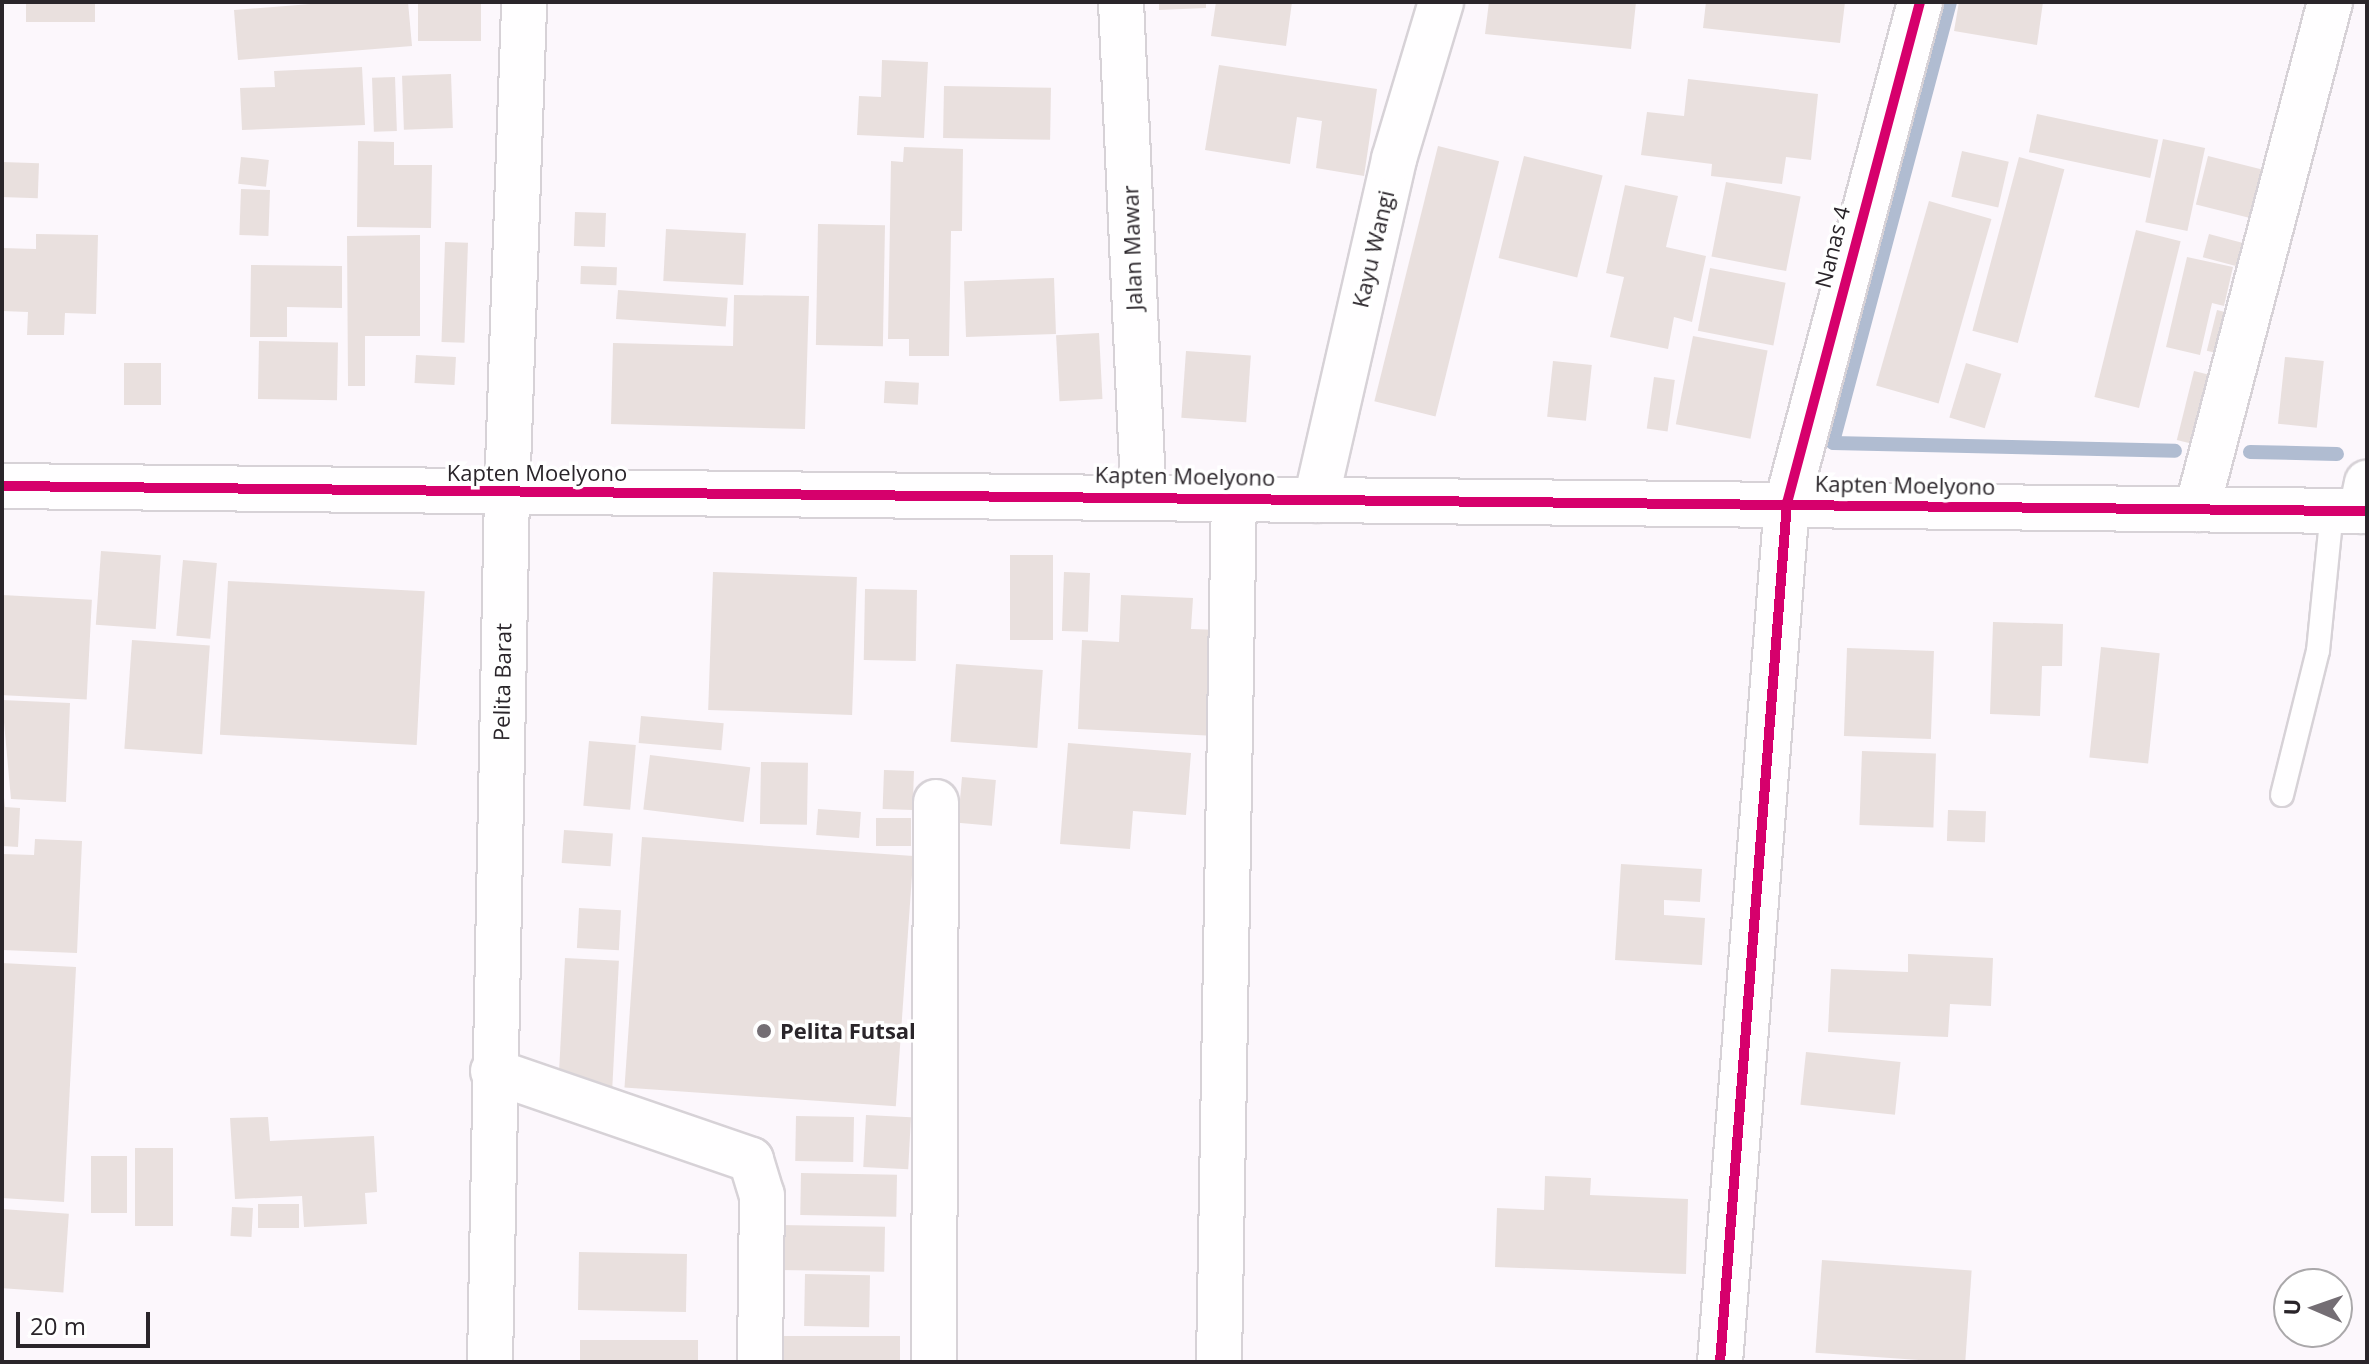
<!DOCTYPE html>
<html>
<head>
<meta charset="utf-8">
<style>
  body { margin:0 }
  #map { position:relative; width:2369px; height:1364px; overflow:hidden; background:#fcf7fc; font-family:"Open Sans",sans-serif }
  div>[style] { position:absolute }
  .stream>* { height:14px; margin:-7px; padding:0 7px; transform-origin:7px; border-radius:7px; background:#b0bcd1 }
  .building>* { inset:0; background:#e9e0de; transform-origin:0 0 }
  .roads { filter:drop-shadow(2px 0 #d7d2d7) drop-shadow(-2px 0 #d7d2d7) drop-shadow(0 2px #d7d2d7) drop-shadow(0 -2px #d7d2d7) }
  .lane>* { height:22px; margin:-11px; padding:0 11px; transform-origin:11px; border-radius:11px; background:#fffeff }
  .street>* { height:44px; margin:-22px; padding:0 22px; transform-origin:22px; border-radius:22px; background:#fffeff }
  .secondary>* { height:44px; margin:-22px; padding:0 22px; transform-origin:22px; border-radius:22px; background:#fffeff }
  .cycleway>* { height:10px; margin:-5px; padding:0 5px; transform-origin:5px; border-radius:5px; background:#d6006c }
  .dots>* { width:22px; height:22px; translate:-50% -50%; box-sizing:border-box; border:4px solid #fff; border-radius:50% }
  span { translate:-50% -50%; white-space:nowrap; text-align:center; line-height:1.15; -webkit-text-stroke:7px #fff; paint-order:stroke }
  .street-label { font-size:22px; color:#2a252a }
  .poi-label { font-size:22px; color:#2a252a; font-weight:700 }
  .left { translate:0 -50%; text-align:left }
  .frame { position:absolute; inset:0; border:4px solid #2a252a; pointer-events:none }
  .north { position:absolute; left:2273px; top:1268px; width:80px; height:80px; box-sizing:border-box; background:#fff; border:2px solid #aaa8aa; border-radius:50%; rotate:272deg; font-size:22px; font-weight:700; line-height:32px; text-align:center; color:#2a252a }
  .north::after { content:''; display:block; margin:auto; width:28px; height:36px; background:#746e74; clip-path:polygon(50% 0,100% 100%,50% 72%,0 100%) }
  .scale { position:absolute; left:16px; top:1312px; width:134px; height:36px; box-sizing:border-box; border:4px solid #2a252a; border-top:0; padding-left:10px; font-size:24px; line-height:28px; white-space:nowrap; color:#2a252a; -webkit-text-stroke:6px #fff; paint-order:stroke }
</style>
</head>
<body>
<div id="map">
  <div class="stream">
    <i style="left:1950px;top:2px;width:456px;rotate:104.9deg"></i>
    <i style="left:1833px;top:443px;width:342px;rotate:1.3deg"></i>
    <i style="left:2250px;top:452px;width:87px;rotate:1.3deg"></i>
  </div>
  <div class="building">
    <i style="left:26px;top:2px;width:69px;height:20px"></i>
    <i style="clip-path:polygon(336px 2px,408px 2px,412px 46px,238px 60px,234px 10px)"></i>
    <i style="left:418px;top:2px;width:63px;height:39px"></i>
    <i style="clip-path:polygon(1159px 2px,1206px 2px,1206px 8px,1159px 10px)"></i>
    <i style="clip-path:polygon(1216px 2px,1292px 2px,1286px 46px,1211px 36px)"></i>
    <i style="clip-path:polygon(1489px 2px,1636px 2px,1631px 49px,1485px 34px)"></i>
    <i style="clip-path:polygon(1706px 2px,1845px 2px,1840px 43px,1703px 28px)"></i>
    <i style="clip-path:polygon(1959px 2px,2043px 2px,2037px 45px,1954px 31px)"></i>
    <i style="clip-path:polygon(882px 60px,928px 62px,924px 138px,857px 135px,859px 96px,881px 97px)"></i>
    <i style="clip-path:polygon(1219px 65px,1377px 89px,1364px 176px,1316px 168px,1322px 121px,1297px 117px,1290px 164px,1205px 150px)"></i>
    <i style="clip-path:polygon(362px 67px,365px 125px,242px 130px,240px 88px,275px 87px,274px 71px)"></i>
    <i style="left:451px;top:74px;width:54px;height:49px;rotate:88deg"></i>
    <i style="left:395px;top:77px;width:54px;height:23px;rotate:88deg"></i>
    <i style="clip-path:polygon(1688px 79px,1818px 94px,1811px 160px,1786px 157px,1782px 184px,1711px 176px,1712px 164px,1641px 155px,1647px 112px,1684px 116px)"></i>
    <i style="left:944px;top:86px;width:107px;height:52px;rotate:1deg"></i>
    <i style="left:2037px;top:114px;width:124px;height:39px;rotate:12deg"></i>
    <i style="left:2163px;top:139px;width:43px;height:85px;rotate:12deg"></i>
    <i style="clip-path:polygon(358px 141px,394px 142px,394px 165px,432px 165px,431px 228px,357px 227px)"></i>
    <i style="left:1438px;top:146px;width:63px;height:263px;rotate:14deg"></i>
    <i style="clip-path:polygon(904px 147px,963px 149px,962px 231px,951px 231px,949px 356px,909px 356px,909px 339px,888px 339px,891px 161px,903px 162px)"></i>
    <i style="left:1962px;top:151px;width:48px;height:47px;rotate:13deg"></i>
    <i style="left:1524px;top:156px;width:81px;height:105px;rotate:14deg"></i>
    <i style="left:2208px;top:156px;width:64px;height:50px;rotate:14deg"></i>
    <i style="left:241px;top:157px;width:28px;height:27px;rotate:6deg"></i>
    <i style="left:2019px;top:157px;width:47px;height:180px;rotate:15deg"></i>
    <i style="left:2px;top:162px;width:37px;height:35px;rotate:2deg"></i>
    <i style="left:1726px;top:182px;width:76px;height:76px;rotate:11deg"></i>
    <i style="clip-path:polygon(1625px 185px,1678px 196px,1666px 247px,1706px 256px,1692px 322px,1674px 317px,1668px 349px,1610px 337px,1624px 277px,1606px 273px)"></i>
    <i style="left:241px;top:189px;width:29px;height:46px;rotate:2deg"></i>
    <i style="left:1929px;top:201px;width:65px;height:192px;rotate:16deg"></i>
    <i style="left:575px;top:212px;width:31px;height:34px;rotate:2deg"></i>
    <i style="left:818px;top:224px;width:67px;height:121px;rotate:1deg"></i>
    <i style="left:666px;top:229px;width:80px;height:52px;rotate:3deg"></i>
    <i style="left:2136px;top:230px;width:46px;height:172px;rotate:14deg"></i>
    <i style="clip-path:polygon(36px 234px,98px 235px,96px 314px,65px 313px,64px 335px,27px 335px,28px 312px,2px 311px,2px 248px,36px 249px)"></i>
    <i style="left:2209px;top:234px;width:42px;height:24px;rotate:15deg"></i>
    <i style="clip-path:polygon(420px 235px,420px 336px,365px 336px,365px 386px,348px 386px,347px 236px)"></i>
    <i style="left:445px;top:242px;width:23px;height:100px;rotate:2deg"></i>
    <i style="clip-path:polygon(2187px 257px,2233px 267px,2224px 306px,2212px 303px,2200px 355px,2166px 347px)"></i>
    <i style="clip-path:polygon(251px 265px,342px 266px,342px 308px,287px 307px,287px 337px,250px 337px)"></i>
    <i style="left:581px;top:266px;width:36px;height:18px;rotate:2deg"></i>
    <i style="left:1710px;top:268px;width:77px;height:64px;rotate:11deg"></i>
    <i style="left:1054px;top:278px;width:56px;height:90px;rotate:88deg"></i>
    <i style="left:618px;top:290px;width:110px;height:29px;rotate:4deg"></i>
    <i style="clip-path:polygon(734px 295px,809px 296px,805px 429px,611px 424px,613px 343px,733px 346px)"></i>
    <i style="left:2217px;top:310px;width:21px;height:42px;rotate:14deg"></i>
    <i style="left:1099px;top:333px;width:66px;height:43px;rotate:87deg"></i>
    <i style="left:1693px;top:336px;width:76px;height:90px;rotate:11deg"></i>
    <i style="left:259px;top:341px;width:79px;height:58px;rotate:1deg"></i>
    <i style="left:1186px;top:351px;width:65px;height:67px;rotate:4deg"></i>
    <i style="left:416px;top:355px;width:40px;height:28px;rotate:3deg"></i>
    <i style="left:2285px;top:357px;width:39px;height:67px;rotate:6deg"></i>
    <i style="left:1553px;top:361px;width:39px;height:56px;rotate:6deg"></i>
    <i style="left:124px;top:363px;width:37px;height:42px"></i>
    <i style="left:1966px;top:363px;width:37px;height:57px;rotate:17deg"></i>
    <i style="left:2194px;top:371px;width:25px;height:71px;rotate:14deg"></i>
    <i style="left:1654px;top:377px;width:21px;height:52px;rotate:8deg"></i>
    <i style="left:885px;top:381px;width:34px;height:22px;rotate:3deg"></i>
    <i style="left:101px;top:551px;width:60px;height:74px;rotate:4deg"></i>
    <i style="left:1010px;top:555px;width:43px;height:85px"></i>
    <i style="left:183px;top:560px;width:34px;height:76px;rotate:5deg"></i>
    <i style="left:713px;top:572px;width:144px;height:138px;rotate:2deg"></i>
    <i style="left:1064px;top:572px;width:26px;height:59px;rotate:2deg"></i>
    <i style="left:228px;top:581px;width:197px;height:154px;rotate:3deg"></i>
    <i style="left:865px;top:589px;width:52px;height:71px;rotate:1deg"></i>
    <i style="left:2px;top:595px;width:90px;height:100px;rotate:3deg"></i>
    <i style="clip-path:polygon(1121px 595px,1193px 598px,1191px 629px,1220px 630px,1216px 736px,1078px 729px,1082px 640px,1119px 642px)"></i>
    <i style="clip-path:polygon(1993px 622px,2063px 624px,2062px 666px,2042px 666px,2040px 716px,1990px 714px)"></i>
    <i style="left:132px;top:640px;width:78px;height:109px;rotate:4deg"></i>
    <i style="left:2101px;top:647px;width:59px;height:111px;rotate:6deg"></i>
    <i style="left:1847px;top:648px;width:87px;height:88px;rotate:2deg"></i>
    <i style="left:956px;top:664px;width:87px;height:78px;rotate:4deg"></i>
    <i style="clip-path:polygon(2px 700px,70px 703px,66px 802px,11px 799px)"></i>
    <i style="left:641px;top:716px;width:83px;height:27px;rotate:5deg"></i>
    <i style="left:589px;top:741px;width:47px;height:65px;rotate:5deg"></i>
    <i style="clip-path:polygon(1068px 743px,1191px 753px,1186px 815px,1133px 811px,1130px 849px,1060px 844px)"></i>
    <i style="left:1862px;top:751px;width:74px;height:74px;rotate:2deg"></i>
    <i style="left:650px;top:755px;width:101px;height:55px;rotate:7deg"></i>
    <i style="left:761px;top:762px;width:47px;height:62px;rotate:1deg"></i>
    <i style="left:884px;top:770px;width:30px;height:39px;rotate:2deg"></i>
    <i style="left:962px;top:777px;width:34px;height:46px;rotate:5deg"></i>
    <i style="clip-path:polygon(2px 778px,5px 807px,20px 808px,18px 847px,2px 846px)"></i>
    <i style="left:818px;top:809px;width:43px;height:26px;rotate:4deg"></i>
    <i style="left:1948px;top:810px;width:38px;height:31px;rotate:2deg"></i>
    <i style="left:876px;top:818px;width:35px;height:28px"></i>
    <i style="left:564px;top:830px;width:49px;height:33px;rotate:4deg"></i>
    <i style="left:642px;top:837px;width:272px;height:251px;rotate:4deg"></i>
    <i style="clip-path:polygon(35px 839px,82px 841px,77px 953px,2px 950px,2px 854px,34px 855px)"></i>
    <i style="clip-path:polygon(1621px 864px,1702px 869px,1700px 902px,1664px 900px,1664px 915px,1705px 918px,1702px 965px,1615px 960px)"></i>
    <i style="left:579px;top:908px;width:42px;height:40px;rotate:3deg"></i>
    <i style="clip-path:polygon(1908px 954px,1993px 958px,1991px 1006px,1950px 1004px,1948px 1037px,1828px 1032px,1831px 969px,1908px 972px)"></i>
    <i style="left:565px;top:958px;width:54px;height:127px;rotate:3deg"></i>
    <i style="clip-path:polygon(2px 963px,76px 967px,64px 1202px,2px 1198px)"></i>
    <i style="left:1806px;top:1052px;width:95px;height:53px;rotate:6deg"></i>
    <i style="left:866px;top:1115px;width:45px;height:52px;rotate:3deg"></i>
    <i style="left:796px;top:1116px;width:58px;height:45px;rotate:1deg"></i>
    <i style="clip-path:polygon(268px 1117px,270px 1141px,374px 1136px,377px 1192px,365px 1193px,367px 1224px,304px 1227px,302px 1196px,235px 1199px,230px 1118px)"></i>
    <i style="left:135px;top:1148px;width:38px;height:78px"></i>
    <i style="left:91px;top:1156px;width:36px;height:57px"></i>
    <i style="left:801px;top:1173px;width:96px;height:42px;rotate:1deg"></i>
    <i style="clip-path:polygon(1545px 1176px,1591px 1178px,1590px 1195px,1688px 1199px,1686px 1274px,1495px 1267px,1497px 1208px,1544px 1210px)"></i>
    <i style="left:299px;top:1204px;width:24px;height:41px;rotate:90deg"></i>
    <i style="left:232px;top:1207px;width:21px;height:29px;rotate:3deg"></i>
    <i style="left:2px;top:1209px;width:67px;height:79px;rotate:4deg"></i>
    <i style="left:781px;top:1225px;width:104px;height:45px;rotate:1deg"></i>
    <i style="left:579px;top:1252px;width:108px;height:58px;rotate:1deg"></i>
    <i style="left:1822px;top:1260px;width:150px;height:93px;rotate:4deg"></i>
    <i style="left:805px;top:1274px;width:65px;height:52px;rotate:1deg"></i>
    <i style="left:782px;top:1336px;width:118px;height:26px"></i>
    <i style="left:580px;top:1340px;width:118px;height:22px"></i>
  </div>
  <div class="roads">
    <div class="lane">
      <i style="left:2282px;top:795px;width:148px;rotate:-76deg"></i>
      <i style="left:2318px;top:651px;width:141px;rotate:-84.3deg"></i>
    </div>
    <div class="street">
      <i style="left:1121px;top:2px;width:491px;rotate:87.4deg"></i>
      <i style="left:1316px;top:500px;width:350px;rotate:-77.1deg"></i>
      <i style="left:1394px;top:159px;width:164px;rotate:-73.3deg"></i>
      <i style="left:2197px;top:509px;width:524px;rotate:-75.3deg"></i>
      <i style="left:2361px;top:511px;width:29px;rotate:-78deg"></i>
      <i style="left:493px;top:1071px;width:273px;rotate:19deg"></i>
      <i style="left:751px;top:1160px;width:37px;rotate:73deg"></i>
      <i style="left:762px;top:1195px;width:167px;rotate:90.7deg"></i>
      <i style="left:490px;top:1362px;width:868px;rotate:-88.88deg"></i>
      <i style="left:934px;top:1362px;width:560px;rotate:-89.8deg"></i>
      <i style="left:1219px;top:1362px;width:867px;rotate:-89.01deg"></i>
      <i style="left:1720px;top:1362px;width:862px;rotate:-85.54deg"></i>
      <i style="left:1787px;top:503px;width:518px;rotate:-75.13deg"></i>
    </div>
    <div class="secondary">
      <i style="left:2px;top:486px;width:2365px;rotate:0.61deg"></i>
      <i style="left:507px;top:494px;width:492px;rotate:-88deg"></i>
    </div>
  </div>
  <div class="cycleway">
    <i style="left:2px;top:486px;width:2365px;rotate:0.61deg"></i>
    <i style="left:1720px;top:1362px;width:862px;rotate:-85.54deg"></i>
    <i style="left:1787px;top:503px;width:518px;rotate:-75.13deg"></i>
  </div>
  <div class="dots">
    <i style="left:764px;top:1031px;background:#746e74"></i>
  </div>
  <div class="street-label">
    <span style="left:1832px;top:247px;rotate:-76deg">Nanas 4</span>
    <span style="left:1132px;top:248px;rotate:-92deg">Jalan Mawar</span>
    <span style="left:1373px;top:249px;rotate:-77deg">Kayu Wangi</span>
    <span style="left:537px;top:473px">Kapten Moelyono</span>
    <span style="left:1185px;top:476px;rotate:1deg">Kapten Moelyono</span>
    <span style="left:1905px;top:485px;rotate:1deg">Kapten Moelyono</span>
    <span style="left:502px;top:682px;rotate:-89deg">Pelita Barat</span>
  </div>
  <div class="poi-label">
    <span class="left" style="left:780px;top:1031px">Pelita Futsal</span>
  </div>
  <div class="frame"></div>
  <div class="north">U</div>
  <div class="scale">20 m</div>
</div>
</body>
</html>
